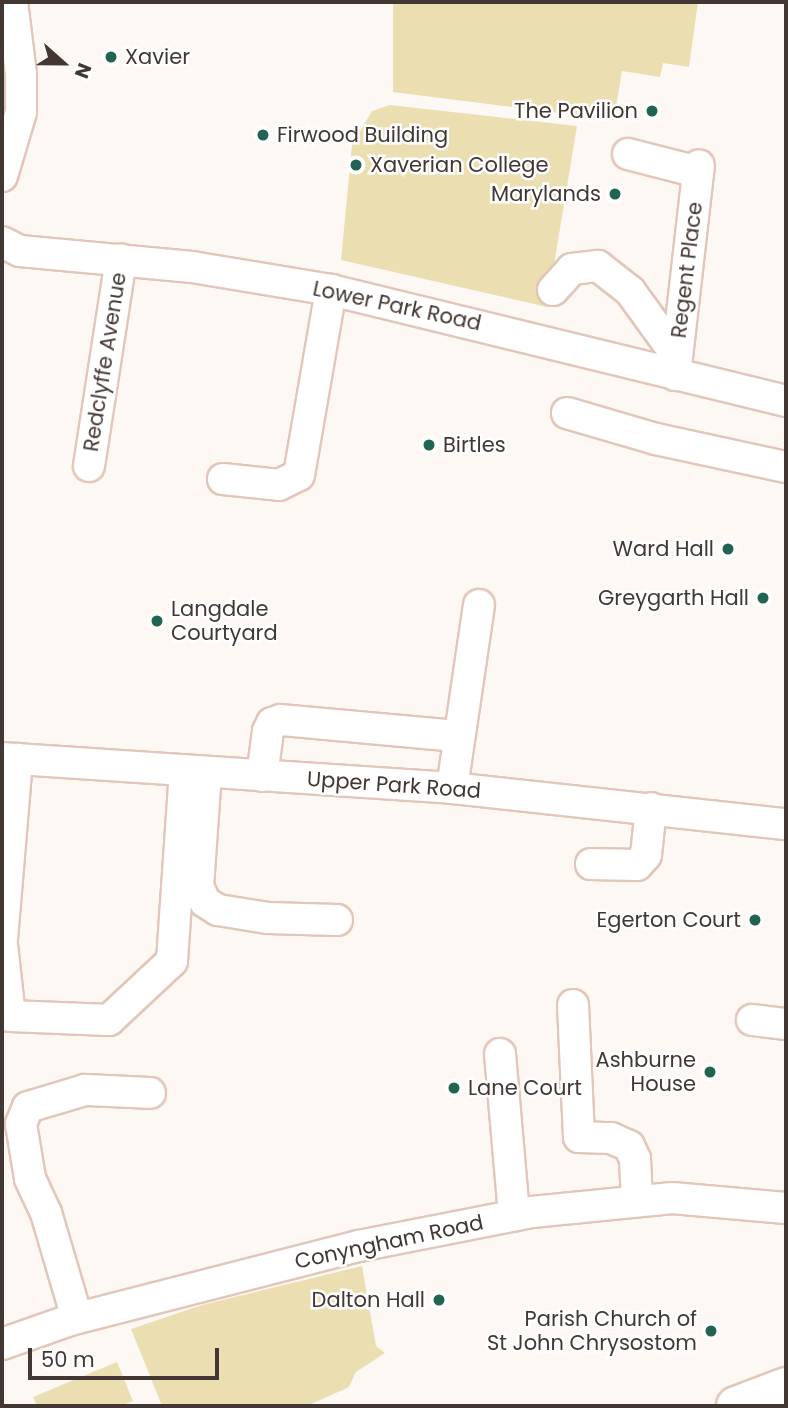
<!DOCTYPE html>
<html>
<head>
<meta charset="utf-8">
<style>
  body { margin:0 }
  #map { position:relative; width:788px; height:1408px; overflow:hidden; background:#fef8f5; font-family:Poppins,sans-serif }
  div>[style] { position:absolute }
  .green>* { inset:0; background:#ebdfb2 }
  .roads { filter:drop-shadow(2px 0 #e3c6ba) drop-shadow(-2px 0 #e3c6ba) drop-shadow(0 2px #e3c6ba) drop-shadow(0 -2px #e3c6ba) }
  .minor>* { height:30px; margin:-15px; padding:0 15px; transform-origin:15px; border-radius:15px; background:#fff }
  .highway>* { height:38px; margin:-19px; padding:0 19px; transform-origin:19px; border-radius:19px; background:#fff }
  .dots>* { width:19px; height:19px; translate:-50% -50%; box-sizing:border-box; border:4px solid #fff; border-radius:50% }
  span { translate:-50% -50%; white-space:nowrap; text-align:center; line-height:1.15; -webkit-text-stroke:5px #fff; paint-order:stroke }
  .poi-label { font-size:21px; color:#433733 }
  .left { translate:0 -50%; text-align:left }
  .right { translate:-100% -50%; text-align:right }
  .street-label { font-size:21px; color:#433733 }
  .frame { position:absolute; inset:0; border:4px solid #433733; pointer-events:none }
  .north { position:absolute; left:28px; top:28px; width:70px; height:70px; -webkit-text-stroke:5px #fff; paint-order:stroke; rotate:111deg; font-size:19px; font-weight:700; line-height:28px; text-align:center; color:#433733 }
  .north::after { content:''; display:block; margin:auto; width:24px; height:32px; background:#433733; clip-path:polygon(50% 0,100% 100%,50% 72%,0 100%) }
  .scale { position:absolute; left:28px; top:1348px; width:191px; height:32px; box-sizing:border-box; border:4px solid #433733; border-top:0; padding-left:9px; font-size:21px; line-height:24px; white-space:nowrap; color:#433733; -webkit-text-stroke:5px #fff; paint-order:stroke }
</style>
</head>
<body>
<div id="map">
  <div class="green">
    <i style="clip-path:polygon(393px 2px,698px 2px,689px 67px,663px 63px,660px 77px,622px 71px,614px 120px,393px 92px)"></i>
    <i style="clip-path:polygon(390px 105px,577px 126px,547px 307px,341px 260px,352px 145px,372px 111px)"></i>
    <i style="clip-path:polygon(362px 1266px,376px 1346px,385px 1353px,356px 1372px,349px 1387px,307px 1406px,162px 1406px,131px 1329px,202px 1305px)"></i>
    <i style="clip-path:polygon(117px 1362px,133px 1401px,120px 1406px,37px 1406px,33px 1397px)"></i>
  </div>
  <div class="roads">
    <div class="minor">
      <i style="left:628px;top:154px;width:72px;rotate:14.4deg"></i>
      <i style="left:2px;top:176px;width:67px;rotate:-73.5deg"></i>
      <i style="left:21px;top:112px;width:38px;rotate:-90deg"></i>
      <i style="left:21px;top:74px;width:73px;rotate:-97.1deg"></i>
      <i style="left:2px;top:242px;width:20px;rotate:27deg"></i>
      <i style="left:20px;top:251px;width:173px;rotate:5.3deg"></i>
      <i style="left:192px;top:267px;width:141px;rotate:9.4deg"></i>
      <i style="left:331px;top:290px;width:468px;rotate:13.7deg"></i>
      <i style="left:553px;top:290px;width:28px;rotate:-48deg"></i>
      <i style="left:572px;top:269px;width:26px;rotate:-7deg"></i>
      <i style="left:598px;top:266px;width:41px;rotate:38deg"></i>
      <i style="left:630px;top:291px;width:80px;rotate:54.1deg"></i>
      <i style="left:675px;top:375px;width:211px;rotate:-83.5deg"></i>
      <i style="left:567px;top:413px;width:93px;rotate:16.3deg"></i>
      <i style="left:656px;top:439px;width:133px;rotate:12.2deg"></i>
      <i style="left:89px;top:466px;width:209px;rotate:-81.2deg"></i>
      <i style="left:223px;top:479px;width:56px;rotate:6.1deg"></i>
      <i style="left:279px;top:485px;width:22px;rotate:-27deg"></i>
      <i style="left:299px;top:475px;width:188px;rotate:-80.2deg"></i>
      <i style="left:2px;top:758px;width:451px;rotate:3.8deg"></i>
      <i style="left:452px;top:788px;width:336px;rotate:6.2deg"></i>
      <i style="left:206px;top:772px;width:114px;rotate:94deg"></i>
      <i style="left:198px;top:886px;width:17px;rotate:66deg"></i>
      <i style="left:205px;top:902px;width:15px;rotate:32deg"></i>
      <i style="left:218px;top:910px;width:51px;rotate:9.1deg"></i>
      <i style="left:268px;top:918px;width:69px;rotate:1.7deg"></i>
      <i style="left:262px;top:776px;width:45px;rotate:-82.4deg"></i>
      <i style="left:268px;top:731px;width:9px;rotate:-63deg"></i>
      <i style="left:272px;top:723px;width:9px;rotate:-18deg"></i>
      <i style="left:281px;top:720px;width:178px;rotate:5.2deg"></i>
      <i style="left:452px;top:788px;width:185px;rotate:-81.6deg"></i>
      <i style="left:591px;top:864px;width:46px;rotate:1.2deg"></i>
      <i style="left:637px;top:865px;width:13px;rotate:-48deg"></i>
      <i style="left:646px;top:855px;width:47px;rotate:-83.9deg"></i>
      <i style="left:2px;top:939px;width:181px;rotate:-85.2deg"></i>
      <i style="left:2px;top:945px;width:71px;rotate:83.6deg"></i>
      <i style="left:10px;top:1016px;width:99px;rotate:2.3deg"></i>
      <i style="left:109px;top:1020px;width:86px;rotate:-43.1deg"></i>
      <i style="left:172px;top:961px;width:190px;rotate:-86.1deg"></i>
      <i style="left:573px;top:1005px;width:132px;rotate:87.4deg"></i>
      <i style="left:579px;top:1137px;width:32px;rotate:2deg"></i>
      <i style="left:611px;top:1138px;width:20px;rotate:24deg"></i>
      <i style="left:629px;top:1146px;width:14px;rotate:65deg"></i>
      <i style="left:635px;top:1159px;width:42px;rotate:87.3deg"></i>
      <i style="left:752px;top:1020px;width:34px;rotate:7deg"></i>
      <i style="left:500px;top:1054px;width:162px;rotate:85deg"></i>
      <i style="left:77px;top:1318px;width:109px;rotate:-106.4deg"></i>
      <i style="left:46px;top:1213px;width:38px;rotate:-115deg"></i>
      <i style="left:30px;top:1178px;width:55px;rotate:-99.5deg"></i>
      <i style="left:21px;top:1124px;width:18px;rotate:-68deg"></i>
      <i style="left:28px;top:1107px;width:59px;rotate:-16.6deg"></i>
      <i style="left:85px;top:1090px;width:65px;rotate:2.6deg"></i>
      <i style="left:2px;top:1344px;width:72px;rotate:-19.4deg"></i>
      <i style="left:70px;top:1320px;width:298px;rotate:-14.4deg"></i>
      <i style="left:359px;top:1246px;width:176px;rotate:-11.1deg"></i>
      <i style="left:532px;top:1212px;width:141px;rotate:-5.7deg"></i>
      <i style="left:672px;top:1198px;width:114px;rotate:5deg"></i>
    </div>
    <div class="highway">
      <i style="left:736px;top:1406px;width:53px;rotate:-20.8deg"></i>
    </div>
  </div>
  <div class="dots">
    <i style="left:111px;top:57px;background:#216453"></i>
    <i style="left:652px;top:111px;background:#216453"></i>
    <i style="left:263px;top:135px;background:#216453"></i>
    <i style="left:356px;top:165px;background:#216453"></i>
    <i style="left:615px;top:194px;background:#216453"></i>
    <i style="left:429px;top:445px;background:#216453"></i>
    <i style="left:728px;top:549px;background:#216453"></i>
    <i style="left:763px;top:598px;background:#216453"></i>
    <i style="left:157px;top:621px;background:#216453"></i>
    <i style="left:755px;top:920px;background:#216453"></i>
    <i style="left:710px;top:1072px;background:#216453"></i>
    <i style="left:454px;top:1088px;background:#216453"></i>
    <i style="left:439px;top:1300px;background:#216453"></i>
    <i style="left:711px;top:1331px;background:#216453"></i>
  </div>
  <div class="poi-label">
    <span class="left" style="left:125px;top:57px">Xavier</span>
    <span class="right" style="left:638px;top:111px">The Pavilion</span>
    <span class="left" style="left:277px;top:135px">Firwood Building</span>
    <span class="left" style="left:370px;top:165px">Xaverian College</span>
    <span class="right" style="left:601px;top:194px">Marylands</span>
    <span class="left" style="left:443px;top:445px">Birtles</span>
    <span class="right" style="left:714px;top:549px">Ward Hall</span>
    <span class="right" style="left:749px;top:598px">Greygarth Hall</span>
    <span class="left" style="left:171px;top:621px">Langdale<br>Courtyard</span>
    <span class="right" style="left:741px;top:920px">Egerton Court</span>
    <span class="right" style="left:696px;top:1072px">Ashburne<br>House</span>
    <span class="left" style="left:468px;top:1088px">Lane Court</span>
    <span class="right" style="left:425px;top:1300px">Dalton Hall</span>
    <span class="right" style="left:697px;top:1331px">Parish Church of<br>St John Chrysostom</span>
  </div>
  <div class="street-label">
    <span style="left:687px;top:270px;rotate:-83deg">Regent Place</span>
    <span style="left:397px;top:306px;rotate:12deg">Lower Park Road</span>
    <span style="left:105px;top:362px;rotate:-81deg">Redclyffe Avenue</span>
    <span style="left:394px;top:785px;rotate:4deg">Upper Park Road</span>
    <span style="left:389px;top:1242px;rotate:-12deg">Conyngham Road</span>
  </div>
  <div class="frame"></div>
  <div class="north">N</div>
  <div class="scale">50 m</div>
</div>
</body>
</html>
